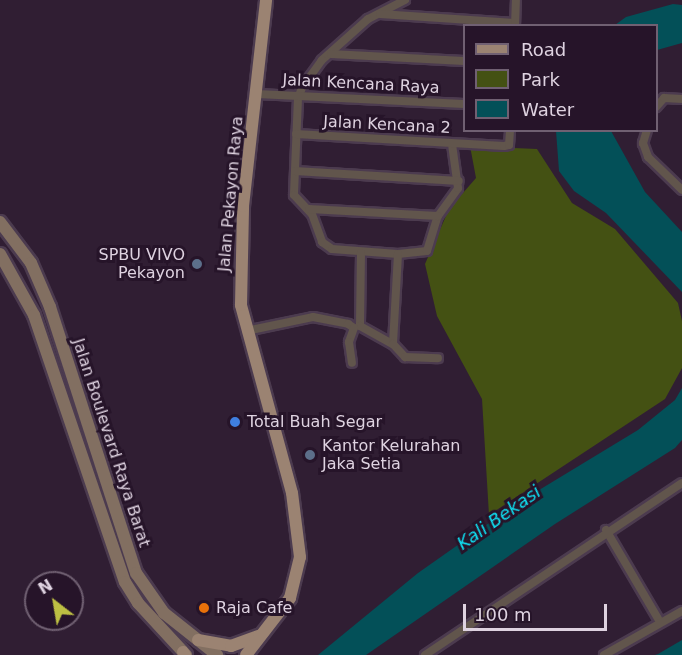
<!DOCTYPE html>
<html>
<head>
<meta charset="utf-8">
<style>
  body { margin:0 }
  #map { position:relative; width:682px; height:655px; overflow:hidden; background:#301e33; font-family:"DejaVu Sans",sans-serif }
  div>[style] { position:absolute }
  .green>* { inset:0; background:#445113 }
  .water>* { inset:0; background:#035058 }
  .roads { filter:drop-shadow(2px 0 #4c3b4f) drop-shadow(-2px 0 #4c3b4f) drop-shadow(0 2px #4c3b4f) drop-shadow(0 -2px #4c3b4f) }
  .minor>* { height:8px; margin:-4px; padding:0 4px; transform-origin:4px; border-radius:4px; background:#61554c }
  .secondary>* { height:12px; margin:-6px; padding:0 6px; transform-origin:6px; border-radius:6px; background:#826f61 }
  .primary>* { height:12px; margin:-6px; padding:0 6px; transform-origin:6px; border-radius:6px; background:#9b8372 }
  .dots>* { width:16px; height:16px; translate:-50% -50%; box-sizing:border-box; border:3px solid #261429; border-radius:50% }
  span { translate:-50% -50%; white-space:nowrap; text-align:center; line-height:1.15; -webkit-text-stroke:6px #261429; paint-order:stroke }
  .street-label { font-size:16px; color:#ded2e0 }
  .poi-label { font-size:16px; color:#ded2e0 }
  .right { translate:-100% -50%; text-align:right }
  .left { translate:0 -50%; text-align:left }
  .water-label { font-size:18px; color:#0fe2f4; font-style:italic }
  .legend { position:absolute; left:463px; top:24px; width:195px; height:108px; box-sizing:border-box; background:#261429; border:2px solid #706072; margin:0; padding:8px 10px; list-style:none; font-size:18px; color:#ded2e0 }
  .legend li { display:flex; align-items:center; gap:12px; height:30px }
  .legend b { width:30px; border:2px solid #706072 }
  .north { position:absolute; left:24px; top:571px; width:60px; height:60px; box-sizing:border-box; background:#261429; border:2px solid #706072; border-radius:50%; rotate:329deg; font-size:16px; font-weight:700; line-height:24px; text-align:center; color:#ded2e0 }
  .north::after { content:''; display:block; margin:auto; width:21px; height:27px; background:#bdbf43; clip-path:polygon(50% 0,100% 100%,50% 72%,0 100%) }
  .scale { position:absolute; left:463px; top:604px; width:144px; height:27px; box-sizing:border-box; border:3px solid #ded2e0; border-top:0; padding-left:8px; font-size:18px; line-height:21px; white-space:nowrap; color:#ded2e0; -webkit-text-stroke:4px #261429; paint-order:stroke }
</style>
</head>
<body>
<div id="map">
  <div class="green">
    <i style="clip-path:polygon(470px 146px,537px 149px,572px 203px,615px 229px,678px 303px,682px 321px,682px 368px,665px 399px,489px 515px,482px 399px,437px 316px,425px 264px,449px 209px,476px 178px)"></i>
  </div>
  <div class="water">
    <i style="clip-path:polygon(673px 4px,682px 5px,682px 43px,657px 50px,656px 26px,615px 25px,626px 17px)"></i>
    <i style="clip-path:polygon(556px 131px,611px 131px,645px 192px,682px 232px,682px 292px,606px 213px,574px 191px,559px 171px)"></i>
    <i style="clip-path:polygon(682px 388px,682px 440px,675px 448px,555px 524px,366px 655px,318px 655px,418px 573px,516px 504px,638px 430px,675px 400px)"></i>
    <i style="clip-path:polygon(682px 640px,682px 655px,655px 655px,658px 654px)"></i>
  </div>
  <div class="roads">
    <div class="minor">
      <i style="left:405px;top:0;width:42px;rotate:152.8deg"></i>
      <i style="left:368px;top:19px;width:62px;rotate:138.3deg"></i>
      <i style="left:322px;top:60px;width:34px;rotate:126deg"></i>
      <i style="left:302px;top:88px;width:11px;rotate:112deg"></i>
      <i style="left:298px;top:98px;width:97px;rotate:92.4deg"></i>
      <i style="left:294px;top:195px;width:26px;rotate:47deg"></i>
      <i style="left:312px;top:214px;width:30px;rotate:70deg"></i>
      <i style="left:322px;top:242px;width:12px;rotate:35deg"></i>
      <i style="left:332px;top:249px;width:66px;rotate:4.3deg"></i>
      <i style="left:398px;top:254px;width:29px;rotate:-6deg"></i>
      <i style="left:427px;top:251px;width:37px;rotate:-73deg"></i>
      <i style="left:438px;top:216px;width:34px;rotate:-54deg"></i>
      <i style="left:458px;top:188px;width:44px;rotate:-97.8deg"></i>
      <i style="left:380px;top:14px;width:135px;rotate:3.8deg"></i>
      <i style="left:515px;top:26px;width:26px;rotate:-88deg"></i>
      <i style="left:331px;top:54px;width:133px;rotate:3deg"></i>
      <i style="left:257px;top:94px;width:207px;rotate:2.8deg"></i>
      <i style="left:656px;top:107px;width:12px;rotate:-48deg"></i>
      <i style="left:664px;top:98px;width:18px;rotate:3deg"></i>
      <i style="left:647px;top:130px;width:14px;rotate:107deg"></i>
      <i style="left:643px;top:143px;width:15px;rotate:70deg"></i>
      <i style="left:648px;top:157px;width:47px;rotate:44.1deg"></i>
      <i style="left:296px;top:134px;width:208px;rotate:3.3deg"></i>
      <i style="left:504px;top:146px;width:5px;rotate:-11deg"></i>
      <i style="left:509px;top:145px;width:15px;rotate:-86deg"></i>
      <i style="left:295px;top:171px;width:164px;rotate:3.5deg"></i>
      <i style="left:309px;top:209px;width:129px;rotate:3.1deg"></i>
      <i style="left:361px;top:253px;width:73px;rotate:90.8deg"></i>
      <i style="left:360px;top:326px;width:38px;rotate:29deg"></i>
      <i style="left:398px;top:254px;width:90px;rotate:93.2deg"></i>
      <i style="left:393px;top:344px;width:18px;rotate:47deg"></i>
      <i style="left:405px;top:357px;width:33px;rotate:2deg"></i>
      <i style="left:246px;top:331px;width:68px;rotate:-11.8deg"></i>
      <i style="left:313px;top:317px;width:36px;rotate:11deg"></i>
      <i style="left:348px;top:324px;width:7px;rotate:34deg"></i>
      <i style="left:354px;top:328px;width:15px;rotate:110deg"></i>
      <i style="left:349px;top:342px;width:21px;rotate:82deg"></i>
      <i style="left:606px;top:530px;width:107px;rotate:59.6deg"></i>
      <i style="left:425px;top:655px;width:309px;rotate:-33.8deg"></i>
      <i style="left:604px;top:655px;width:90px;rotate:-29.4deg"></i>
    </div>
    <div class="secondary">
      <i style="left:0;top:222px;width:51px;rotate:52.9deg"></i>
      <i style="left:31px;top:263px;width:48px;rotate:66.6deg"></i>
      <i style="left:50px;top:307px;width:280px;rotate:72.1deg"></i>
      <i style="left:136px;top:573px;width:49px;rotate:55deg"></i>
      <i style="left:164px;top:613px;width:68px;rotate:38.4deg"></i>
      <i style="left:0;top:254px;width:70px;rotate:60.9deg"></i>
      <i style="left:34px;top:315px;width:282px;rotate:71.2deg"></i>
      <i style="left:125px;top:582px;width:25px;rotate:58deg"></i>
      <i style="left:138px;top:603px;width:71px;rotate:47.3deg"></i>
    </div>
    <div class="primary">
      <i style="left:198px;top:640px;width:34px;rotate:10deg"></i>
      <i style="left:231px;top:646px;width:30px;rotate:-20deg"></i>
      <i style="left:183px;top:652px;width:4px;rotate:56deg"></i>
      <i style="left:246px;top:655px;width:72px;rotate:-52.3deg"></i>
      <i style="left:290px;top:598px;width:42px;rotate:-76.3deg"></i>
      <i style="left:300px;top:557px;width:64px;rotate:-97.1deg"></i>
      <i style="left:292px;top:493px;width:195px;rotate:-105.2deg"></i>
      <i style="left:241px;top:305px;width:99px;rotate:-88.8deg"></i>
      <i style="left:243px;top:206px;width:207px;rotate:-83.6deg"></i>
    </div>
  </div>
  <div class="dots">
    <i style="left:197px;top:264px;background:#5c6f8a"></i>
    <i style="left:235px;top:422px;background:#3f7fe0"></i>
    <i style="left:310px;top:455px;background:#5c6f8a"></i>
    <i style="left:204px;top:608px;background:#e8710a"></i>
  </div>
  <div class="street-label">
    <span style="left:361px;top:84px;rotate:3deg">Jalan Kencana Raya</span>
    <span style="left:387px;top:125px;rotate:3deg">Jalan Kencana 2</span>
    <span style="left:231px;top:194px;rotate:-85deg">Jalan Pekayon Raya</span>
    <span style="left:111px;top:443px;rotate:72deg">Jalan Boulevard Raya Barat</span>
  </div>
  <div class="poi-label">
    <span class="right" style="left:185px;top:264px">SPBU VIVO<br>Pekayon</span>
    <span class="left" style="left:247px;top:422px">Total Buah Segar</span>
    <span class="left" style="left:322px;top:455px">Kantor Kelurahan<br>Jaka Setia</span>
    <span class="left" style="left:216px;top:608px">Raja Cafe</span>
  </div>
  <div class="water-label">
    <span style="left:499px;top:518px;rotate:-35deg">Kali Bekasi</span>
  </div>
  <ul class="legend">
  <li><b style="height:8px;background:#9b8372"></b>Road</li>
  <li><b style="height:16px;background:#445113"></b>Park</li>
  <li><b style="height:16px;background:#035058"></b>Water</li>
  </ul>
  <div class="north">N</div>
  <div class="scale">100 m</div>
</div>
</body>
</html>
